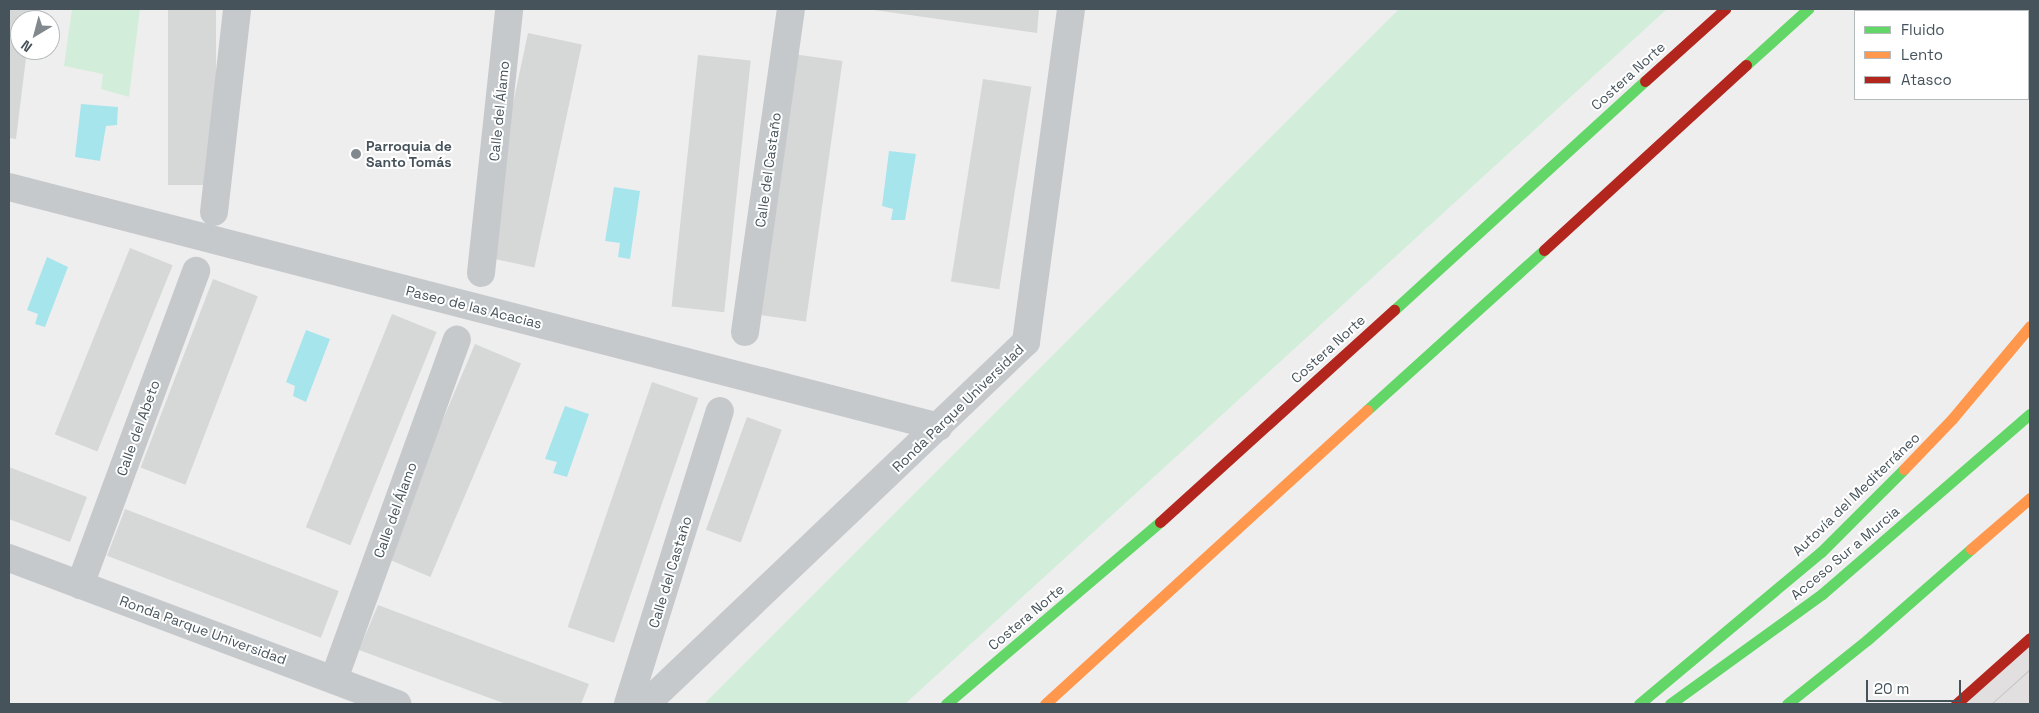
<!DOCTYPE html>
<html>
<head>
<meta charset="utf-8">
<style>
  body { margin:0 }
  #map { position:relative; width:2039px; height:713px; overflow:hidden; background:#efeeee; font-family:"Space Grotesk",sans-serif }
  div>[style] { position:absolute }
  .education>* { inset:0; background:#e1dfe0 }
  .green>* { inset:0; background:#d2eeda }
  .water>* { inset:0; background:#a7e5ed }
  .stream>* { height:10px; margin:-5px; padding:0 5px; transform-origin:5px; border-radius:5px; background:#a7e5ed }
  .building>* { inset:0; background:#d6d7d7; transform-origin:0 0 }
  .street>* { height:28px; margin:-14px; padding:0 14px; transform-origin:14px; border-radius:14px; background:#c6c9cb }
  .fast>* { height:11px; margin:-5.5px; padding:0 5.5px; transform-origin:5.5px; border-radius:5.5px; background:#63d668 }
  .slow>* { height:11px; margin:-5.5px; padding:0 5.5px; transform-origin:5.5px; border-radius:5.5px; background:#ff974d }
  .jam>* { height:11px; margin:-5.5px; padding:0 5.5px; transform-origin:5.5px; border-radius:5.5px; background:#b3261e }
  .tram>* { height:1px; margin:-0.5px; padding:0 0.5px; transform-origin:0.5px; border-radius:0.5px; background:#c2c4c5 }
  .dots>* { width:14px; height:14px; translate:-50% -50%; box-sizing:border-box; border:2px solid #fff; border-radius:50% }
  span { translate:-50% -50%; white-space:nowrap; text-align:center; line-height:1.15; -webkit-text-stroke:4px #fff; paint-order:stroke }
  .street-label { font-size:14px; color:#46535b }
  .poi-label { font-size:14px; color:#46535b; font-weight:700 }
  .left { translate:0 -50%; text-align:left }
  .frame { position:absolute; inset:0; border:10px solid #46535b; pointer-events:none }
  .legend { position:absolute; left:1854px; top:10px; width:175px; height:90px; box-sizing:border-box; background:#fff; border:1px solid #b5babd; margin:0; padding:6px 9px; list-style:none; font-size:15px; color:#46535b }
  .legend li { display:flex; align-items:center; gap:10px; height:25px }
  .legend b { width:25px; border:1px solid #b5babd }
  .north { position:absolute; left:10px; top:10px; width:50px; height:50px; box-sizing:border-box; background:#fff; border:1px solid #b5babd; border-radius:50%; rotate:217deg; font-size:14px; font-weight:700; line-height:20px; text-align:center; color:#46535b }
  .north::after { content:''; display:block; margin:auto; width:18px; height:22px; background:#81898e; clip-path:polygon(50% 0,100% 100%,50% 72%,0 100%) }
  .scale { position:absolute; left:1866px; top:680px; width:95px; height:22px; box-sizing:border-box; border:2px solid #46535b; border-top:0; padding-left:6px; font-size:15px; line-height:18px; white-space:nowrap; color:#46535b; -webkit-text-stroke:4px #fff; paint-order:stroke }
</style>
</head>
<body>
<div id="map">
  <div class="education">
    <i style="clip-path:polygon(2030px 638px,2030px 704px,1956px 704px)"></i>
  </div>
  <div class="green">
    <i style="clip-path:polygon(72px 9px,140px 9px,129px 97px,101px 89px,103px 74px,64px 66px)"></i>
    <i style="clip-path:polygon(1399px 9px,1667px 9px,905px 704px,704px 704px)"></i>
  </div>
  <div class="water">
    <i style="clip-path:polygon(81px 104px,118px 107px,117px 125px,106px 126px,100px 161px,75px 157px)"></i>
    <i style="clip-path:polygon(889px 151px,916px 154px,905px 220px,891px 220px,893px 209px,882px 206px)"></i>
    <i style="clip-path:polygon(614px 187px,640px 191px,630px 259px,618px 257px,620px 243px,605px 241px)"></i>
    <i style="clip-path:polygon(47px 257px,68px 267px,45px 327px,35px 324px,38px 314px,27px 310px)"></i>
    <i style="clip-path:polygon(306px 330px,330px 339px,306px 402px,293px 396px,295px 386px,286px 382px)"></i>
    <i style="clip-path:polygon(565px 406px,589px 414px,567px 477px,553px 473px,557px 462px,545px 459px)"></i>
  </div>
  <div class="stream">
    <i style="left:2028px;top:69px;width:2px"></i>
  </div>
  <div class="building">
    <i style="clip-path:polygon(9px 9px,32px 9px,31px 20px,20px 20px,20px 50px,27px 50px,16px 139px,9px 138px)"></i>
    <i style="left:168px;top:9px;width:48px;height:176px"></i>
    <i style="clip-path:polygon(867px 9px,1039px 9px,1037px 33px)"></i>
    <i style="left:528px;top:33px;width:55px;height:228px;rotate:12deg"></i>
    <i style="left:793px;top:54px;width:50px;height:263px;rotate:8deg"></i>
    <i style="left:698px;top:55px;width:53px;height:253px;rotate:6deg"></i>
    <i style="left:983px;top:79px;width:49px;height:205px;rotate:9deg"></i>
    <i style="left:130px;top:248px;width:46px;height:201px;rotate:22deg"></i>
    <i style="left:213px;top:279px;width:48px;height:202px;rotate:21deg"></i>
    <i style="left:392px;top:314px;width:48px;height:230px;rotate:22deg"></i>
    <i style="left:475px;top:344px;width:50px;height:232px;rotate:23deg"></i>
    <i style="left:652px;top:382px;width:49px;height:259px;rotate:19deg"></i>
    <i style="left:747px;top:417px;width:37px;height:120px;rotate:20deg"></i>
    <i style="clip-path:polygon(9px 467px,87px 497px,70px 542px,9px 519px)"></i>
    <i style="left:125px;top:509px;width:229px;height:50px;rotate:21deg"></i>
    <i style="clip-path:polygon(378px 605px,589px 684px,581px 704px,506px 704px,359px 650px)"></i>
  </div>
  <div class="street">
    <i style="left:9px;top:187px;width:960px;rotate:14.47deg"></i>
    <i style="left:214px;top:212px;width:204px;rotate:-83.5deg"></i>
    <i style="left:481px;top:273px;width:265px;rotate:-83.9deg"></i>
    <i style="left:745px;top:332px;width:326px;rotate:-81.9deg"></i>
    <i style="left:9px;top:558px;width:415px;rotate:20.6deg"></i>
    <i style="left:80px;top:585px;width:335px;rotate:-69.7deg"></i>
    <i style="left:334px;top:679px;width:361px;rotate:-70.1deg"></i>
    <i style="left:628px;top:704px;width:307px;rotate:-72.6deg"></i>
    <i style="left:646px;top:704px;width:525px;rotate:-43.61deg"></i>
    <i style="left:1026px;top:342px;width:336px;rotate:-82.3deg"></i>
  </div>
  <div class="fast">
    <i style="left:1746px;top:65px;width:84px;rotate:-42.1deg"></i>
    <i style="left:1394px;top:310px;width:340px;rotate:-42.4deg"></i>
    <i style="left:1367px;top:410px;width:239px;rotate:-42.1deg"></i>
    <i style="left:946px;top:704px;width:281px;rotate:-40.4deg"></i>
    <i style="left:1639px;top:704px;width:237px;rotate:-39.9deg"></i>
    <i style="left:1821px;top:552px;width:117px;rotate:-45deg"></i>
    <i style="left:1670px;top:704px;width:188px;rotate:-35.9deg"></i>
    <i style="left:1822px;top:594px;width:275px;rotate:-40.9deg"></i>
    <i style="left:1787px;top:704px;width:102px;rotate:-38.7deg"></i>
    <i style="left:1867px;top:640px;width:138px;rotate:-41.2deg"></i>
  </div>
  <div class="slow">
    <i style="left:1904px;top:469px;width:69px;rotate:-46.2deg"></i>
    <i style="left:1952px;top:419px;width:121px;rotate:-50deg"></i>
    <i style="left:1971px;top:549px;width:78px;rotate:-40.8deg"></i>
    <i style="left:1045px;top:704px;width:436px;rotate:-42.4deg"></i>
  </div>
  <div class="jam">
    <i style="left:1645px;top:81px;width:108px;rotate:-42deg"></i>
    <i style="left:1544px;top:250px;width:274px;rotate:-42.5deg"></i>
    <i style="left:1160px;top:522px;width:316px;rotate:-42.2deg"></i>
    <i style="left:1956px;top:704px;width:99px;rotate:-41.7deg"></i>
  </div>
  <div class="tram">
    <i style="left:1991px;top:704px;width:52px;rotate:-41.9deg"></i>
  </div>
  <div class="dots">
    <i style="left:356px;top:154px;background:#81898e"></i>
  </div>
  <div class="street-label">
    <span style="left:1628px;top:76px;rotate:-42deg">Costera Norte</span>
    <span style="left:499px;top:111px;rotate:-84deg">Calle del Álamo</span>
    <span style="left:768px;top:170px;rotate:-82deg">Calle del Castaño</span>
    <span style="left:474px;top:307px;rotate:14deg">Paseo de las Acacias</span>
    <span style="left:1328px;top:349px;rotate:-42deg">Costera Norte</span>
    <span style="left:958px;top:408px;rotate:-44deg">Ronda Parque Universidad</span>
    <span style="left:138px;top:428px;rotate:-70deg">Calle del Abeto</span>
    <span style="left:1856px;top:494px;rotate:-44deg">Autovía del Mediterráneo</span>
    <span style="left:395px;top:510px;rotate:-70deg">Calle del Álamo</span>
    <span style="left:1845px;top:553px;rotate:-40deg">Acceso Sur a Murcia</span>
    <span style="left:670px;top:572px;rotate:-73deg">Calle del Castaño</span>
    <span style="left:1026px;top:617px;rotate:-40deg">Costera Norte</span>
    <span style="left:203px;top:630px;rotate:20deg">Ronda Parque Universidad</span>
  </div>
  <div class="poi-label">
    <span class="left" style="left:366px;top:154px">Parroquia de<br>Santo Tomás</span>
  </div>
  <div class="frame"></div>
  <ul class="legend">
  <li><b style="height:6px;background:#63d668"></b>Fluido</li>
  <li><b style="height:6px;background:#ff974d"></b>Lento</li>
  <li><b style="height:6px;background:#b3261e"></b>Atasco</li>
  </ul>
  <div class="north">N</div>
  <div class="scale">20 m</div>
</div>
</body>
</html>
